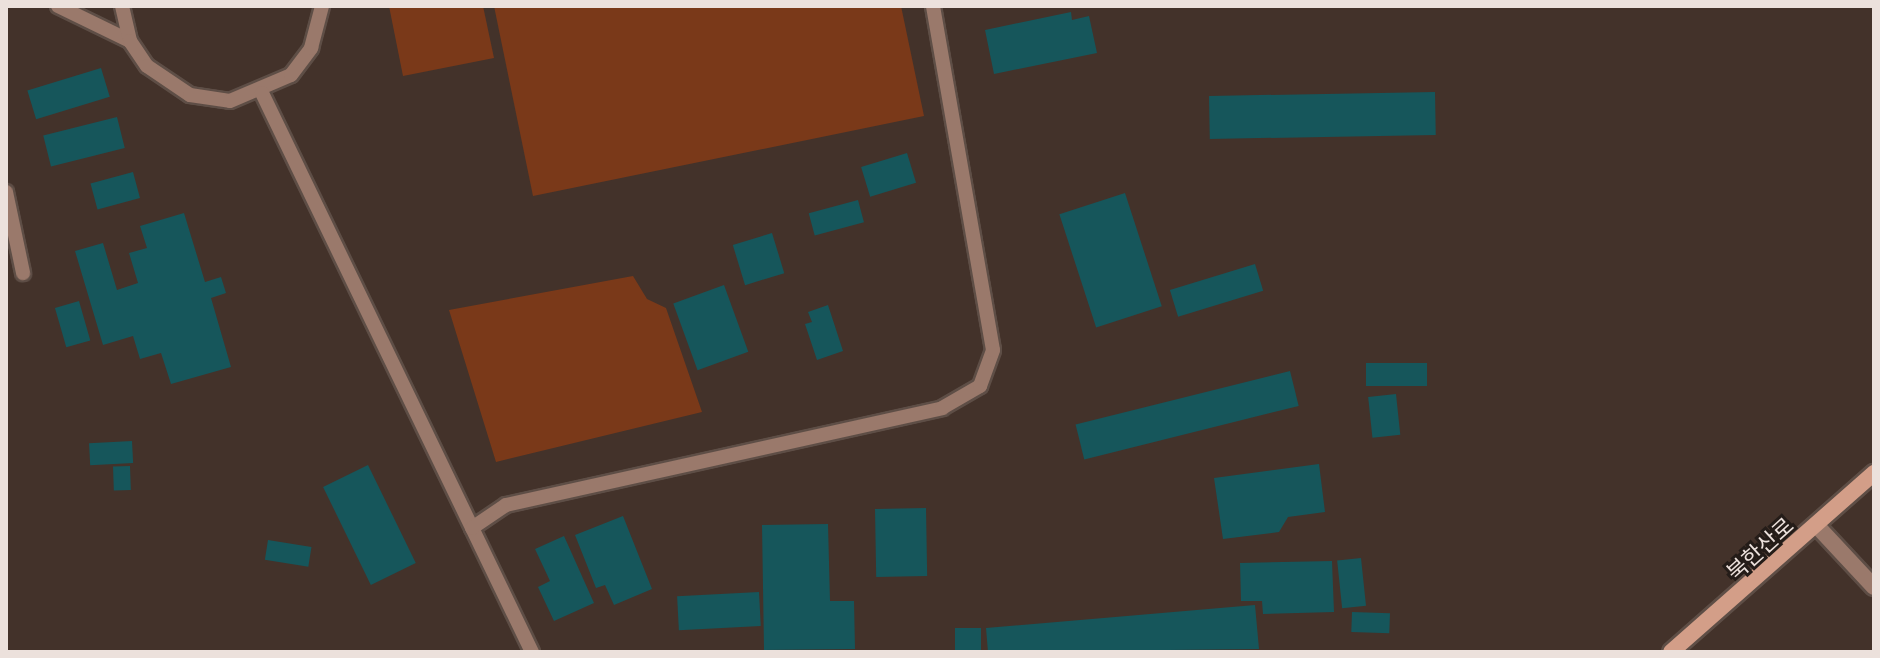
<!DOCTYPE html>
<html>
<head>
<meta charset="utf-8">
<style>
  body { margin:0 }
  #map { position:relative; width:1880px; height:658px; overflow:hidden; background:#43322a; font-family:"Alegreya Sans","Noto Sans KR",sans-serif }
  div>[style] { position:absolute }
  .green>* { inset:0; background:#7a3919 }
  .building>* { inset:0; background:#16565b; transform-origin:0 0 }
  .roads { filter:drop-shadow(2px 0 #5e4e46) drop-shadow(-2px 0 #5e4e46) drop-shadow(0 2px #5e4e46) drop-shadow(0 -2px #5e4e46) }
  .lane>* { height:14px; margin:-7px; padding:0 7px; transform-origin:7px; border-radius:7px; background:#9a796b }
  .street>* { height:16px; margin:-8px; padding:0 8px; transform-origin:8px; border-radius:8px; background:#9a796b }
  .secondary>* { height:16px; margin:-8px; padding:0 8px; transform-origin:8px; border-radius:8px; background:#d39e88 }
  span { translate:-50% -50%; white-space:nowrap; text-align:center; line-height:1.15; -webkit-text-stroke:6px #241c18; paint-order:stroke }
  .street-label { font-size:22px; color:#ece1dc }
  .frame { position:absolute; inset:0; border:8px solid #ece1dc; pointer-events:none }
</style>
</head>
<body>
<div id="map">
  <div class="green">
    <i style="clip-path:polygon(389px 6px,483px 6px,494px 58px,403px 76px)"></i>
    <i style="clip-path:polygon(494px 6px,901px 6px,924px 116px,533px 196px)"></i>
    <i style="clip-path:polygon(633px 276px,647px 299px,666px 308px,702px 412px,496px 462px,449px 310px)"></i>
  </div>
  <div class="building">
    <i style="clip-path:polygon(1071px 12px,1072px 20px,1089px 16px,1097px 53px,994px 74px,985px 30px)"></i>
    <i style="left:101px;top:68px;width:30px;height:77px;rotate:73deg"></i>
    <i style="left:1435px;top:92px;width:43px;height:226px;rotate:89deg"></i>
    <i style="left:117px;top:117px;width:32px;height:76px;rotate:76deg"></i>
    <i style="left:907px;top:153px;width:31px;height:48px;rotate:73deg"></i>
    <i style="left:133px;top:172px;width:27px;height:44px;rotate:75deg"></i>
    <i style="left:1125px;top:193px;width:119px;height:69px;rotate:72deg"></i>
    <i style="left:858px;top:200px;width:23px;height:51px;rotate:75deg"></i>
    <i style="clip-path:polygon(184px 213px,205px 282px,221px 277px,226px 293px,211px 298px,231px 367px,171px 384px,161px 353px,140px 359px,133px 336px,103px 345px,75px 251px,103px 243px,117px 290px,138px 283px,129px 253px,147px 248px,140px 226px)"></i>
    <i style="left:772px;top:233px;width:42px;height:41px;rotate:73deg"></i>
    <i style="left:1255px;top:264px;width:28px;height:89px;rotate:73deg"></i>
    <i style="left:724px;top:285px;width:71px;height:54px;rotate:70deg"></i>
    <i style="left:79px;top:301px;width:41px;height:25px;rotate:74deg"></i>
    <i style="clip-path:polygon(828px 305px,843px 351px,817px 360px,805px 324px,812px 322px,808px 312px)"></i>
    <i style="left:1427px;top:363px;width:23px;height:61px;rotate:90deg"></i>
    <i style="left:1290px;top:371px;width:36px;height:221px;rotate:76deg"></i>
    <i style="left:1396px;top:394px;width:41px;height:28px;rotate:84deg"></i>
    <i style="left:132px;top:441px;width:22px;height:43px;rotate:87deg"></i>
    <i style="clip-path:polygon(1319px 464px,1325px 512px,1288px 517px,1279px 532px,1223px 539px,1214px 478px)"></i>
    <i style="left:368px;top:465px;width:109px;height:50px;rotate:64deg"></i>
    <i style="left:130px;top:466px;width:24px;height:17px;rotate:88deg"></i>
    <i style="left:926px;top:508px;width:68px;height:51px;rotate:89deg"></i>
    <i style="clip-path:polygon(623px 516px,652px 589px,614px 605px,605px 585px,596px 588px,575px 535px)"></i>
    <i style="clip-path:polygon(828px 524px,830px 601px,854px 601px,855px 649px,764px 650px,762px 525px)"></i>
    <i style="clip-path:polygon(564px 536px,594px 603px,554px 621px,538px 587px,550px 581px,535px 549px)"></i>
    <i style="left:268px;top:540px;width:44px;height:20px;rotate:9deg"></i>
    <i style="left:1361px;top:558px;width:48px;height:24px;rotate:84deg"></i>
    <i style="clip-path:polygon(1332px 561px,1334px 612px,1263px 614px,1262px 601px,1241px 601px,1240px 563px)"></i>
    <i style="left:759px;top:592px;width:34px;height:82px;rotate:87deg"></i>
    <i style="clip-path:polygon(1255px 605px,1259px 649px,988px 652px,986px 628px)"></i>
    <i style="left:1352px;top:612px;width:38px;height:20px;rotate:2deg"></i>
    <i style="left:955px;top:628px;width:26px;height:24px"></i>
  </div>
  <div class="roads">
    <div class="lane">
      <i style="left:58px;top:6px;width:80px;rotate:25.9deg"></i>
      <i style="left:122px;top:6px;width:36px;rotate:77deg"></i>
      <i style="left:130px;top:41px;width:30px;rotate:56deg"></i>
      <i style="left:147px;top:66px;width:52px;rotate:34deg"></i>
      <i style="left:190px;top:95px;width:40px;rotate:8.5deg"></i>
      <i style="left:230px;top:101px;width:66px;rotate:-23.1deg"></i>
      <i style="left:291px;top:75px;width:34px;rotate:-53deg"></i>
      <i style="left:311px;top:48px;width:43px;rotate:-75.3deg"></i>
      <i style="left:262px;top:93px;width:621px;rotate:64.22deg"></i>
      <i style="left:6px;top:192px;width:83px;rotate:78.1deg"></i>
      <i style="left:472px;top:528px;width:41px;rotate:-34.1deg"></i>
      <i style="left:506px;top:505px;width:447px;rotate:-12.5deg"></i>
      <i style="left:942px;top:408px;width:44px;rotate:-30.1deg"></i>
      <i style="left:980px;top:386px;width:38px;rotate:-70deg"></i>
      <i style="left:993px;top:350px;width:349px;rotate:-99.9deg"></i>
    </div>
    <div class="street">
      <i style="left:1818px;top:527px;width:82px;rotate:47deg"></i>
    </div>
    <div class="secondary">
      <i style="left:1671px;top:652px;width:271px;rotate:-41.4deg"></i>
    </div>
  </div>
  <div class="street-label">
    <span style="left:1761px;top:550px;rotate:-42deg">북한산로</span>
  </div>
  <div class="frame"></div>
</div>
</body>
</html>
